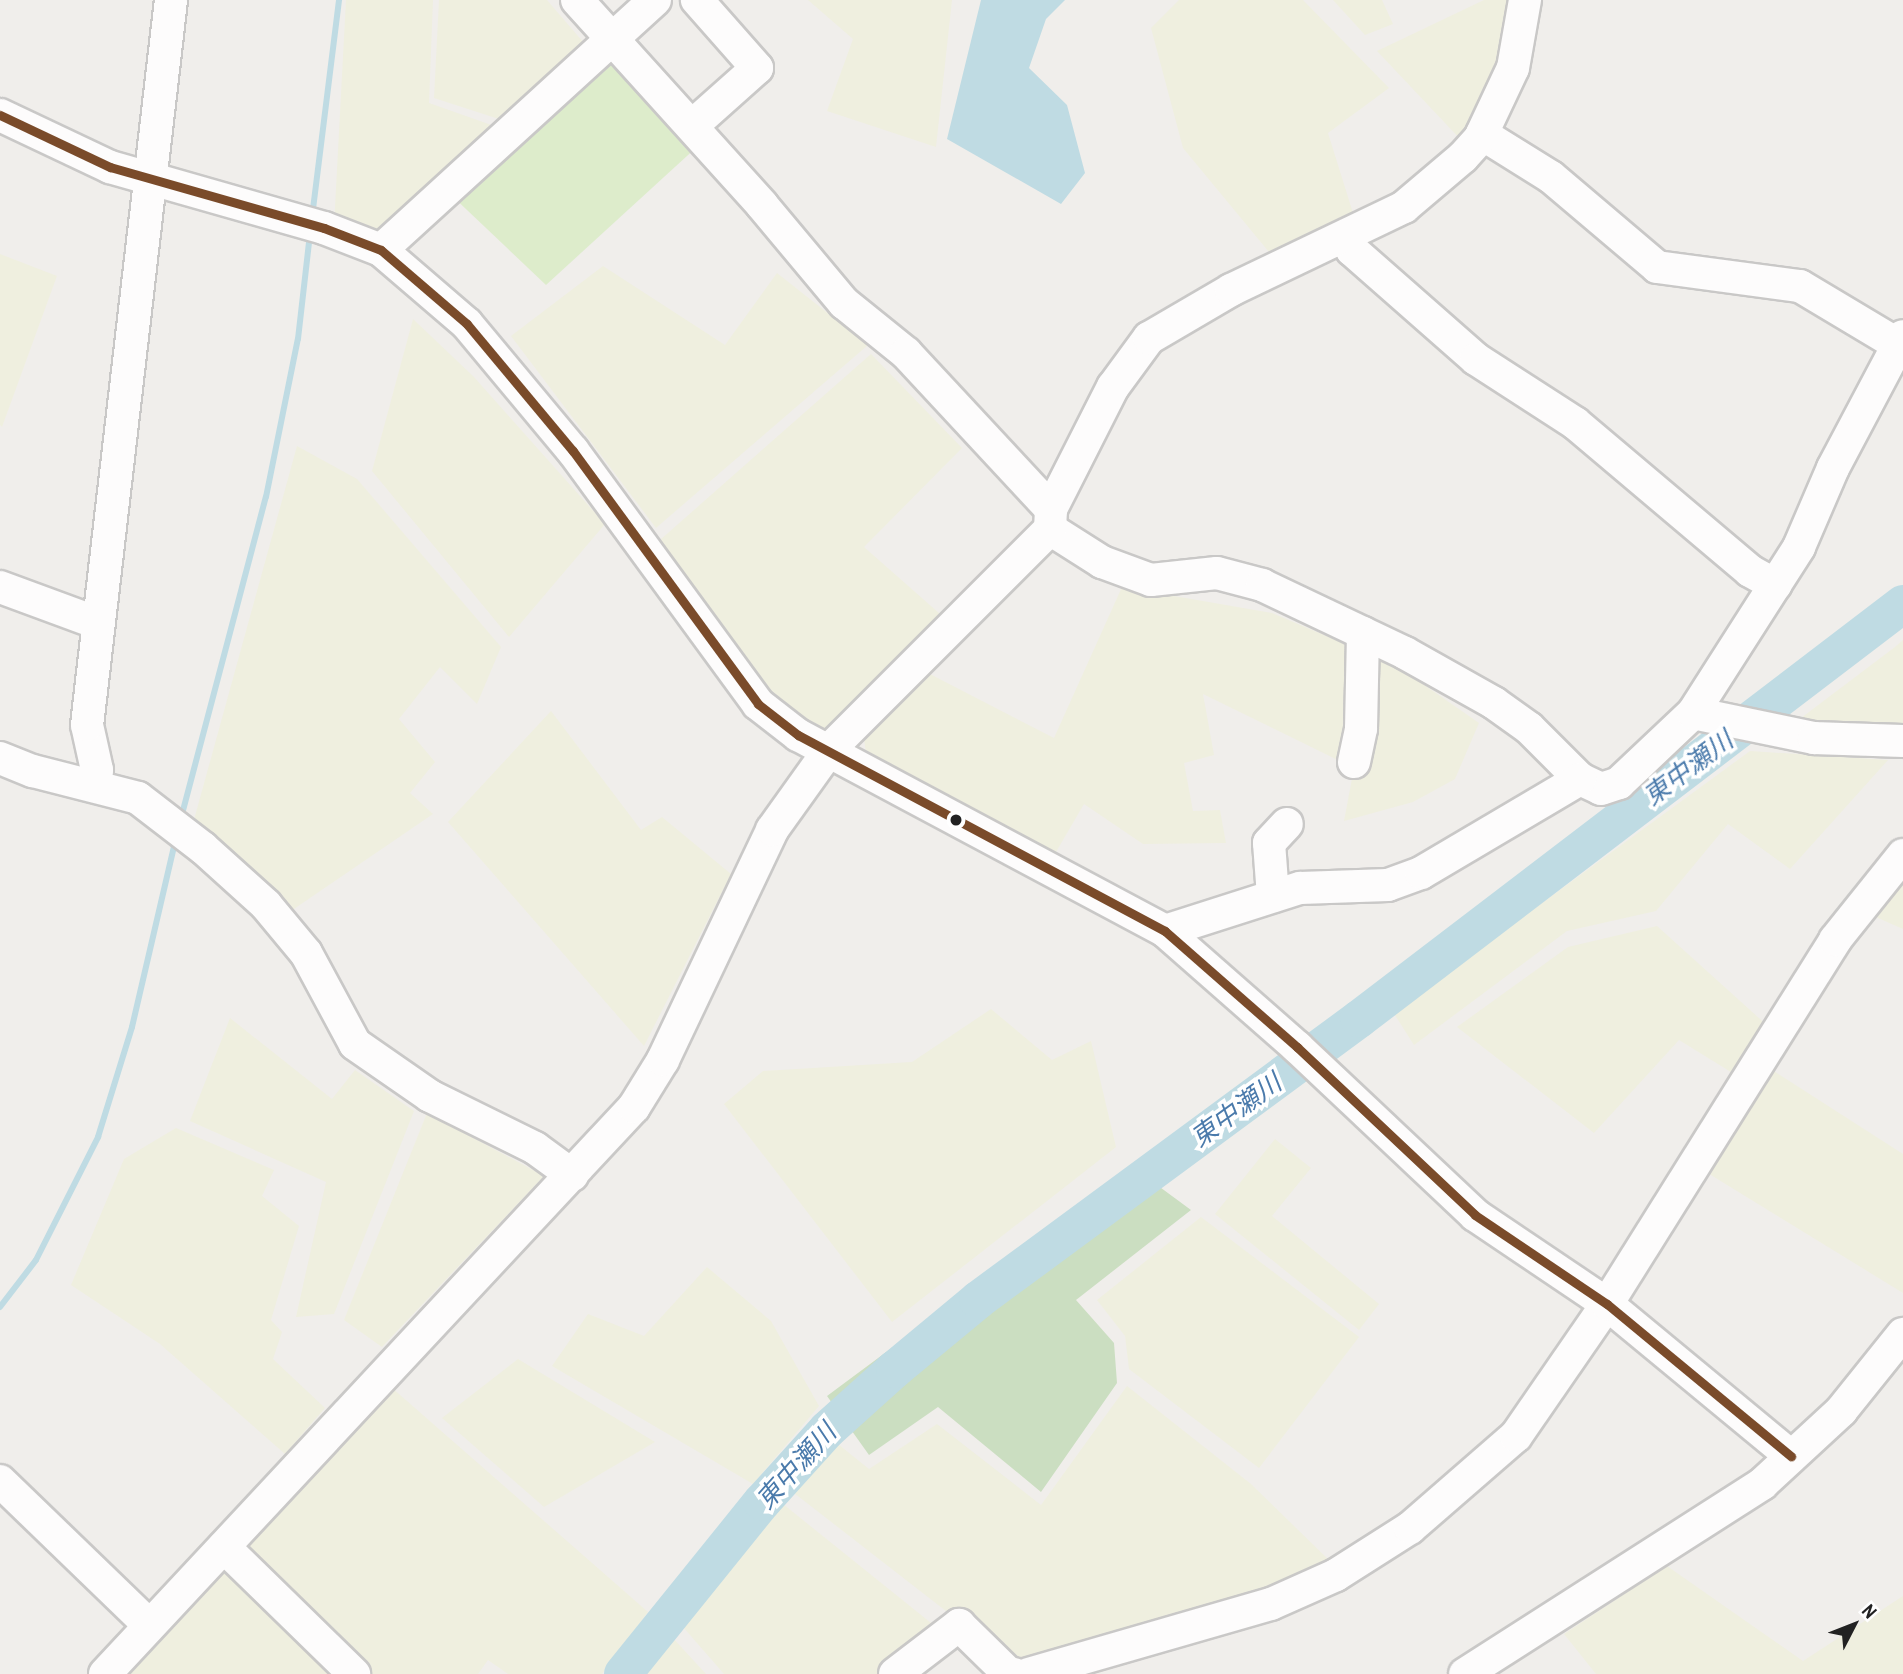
<!DOCTYPE html>
<html>
<head>
<meta charset="utf-8">
<style>
  body { margin:0 }
  #map { position:relative; width:1903px; height:1674px; overflow:hidden; background:#f0eeeb; font-family:"Archivo Narrow","Noto Sans JP",sans-serif }
  div>[style] { position:absolute }
  .farmland>* { inset:0; background:#efefdf }
  .grass>* { inset:0; background:#ddeccb }
  .forest>* { inset:0; background:#cbdec1 }
  .water>* { inset:0; background:#bfdbe3 }
  .stream>* { height:6px; margin:-3px; padding:0 3px; transform-origin:3px; border-radius:3px; background:#bfdbe3 }
  .river>* { height:38px; margin:-19px; padding:0 19px; transform-origin:19px; border-radius:19px; background:#bfdbe3 }
  .roads { filter:drop-shadow(2px 0 #c9c8c7) drop-shadow(-2px 0 #c9c8c7) drop-shadow(0 2px #c9c8c7) drop-shadow(0 -2px #c9c8c7) }
  .minor>* { height:32px; margin:-16px; padding:0 16px; transform-origin:16px; border-radius:16px; background:#fdfcfc }
  .bus-1>* { height:9px; margin:-4.5px; padding:0 4.5px; transform-origin:4.5px; border-radius:4.5px; background:#7a4b2a }
  .dots>* { width:19px; height:19px; translate:-50% -50%; box-sizing:border-box; border:4px solid #fff; border-radius:50% }
  span { translate:-50% -50%; white-space:nowrap; text-align:center; line-height:1.15; -webkit-text-stroke:7px #fff; paint-order:stroke }
  .water-label { font-size:26px; color:#4a7aab; font-style:italic }
  .north { position:absolute; left:1819px; top:1590px; width:70px; height:70px; -webkit-text-stroke:5px #fff; paint-order:stroke; rotate:48deg; font-size:19px; font-weight:700; line-height:28px; text-align:center; color:#222 }
  .north::after { content:''; display:block; margin:auto; width:24px; height:32px; background:#222; clip-path:polygon(50% 0,100% 100%,50% 72%,0 100%) }
</style>
</head>
<body>
<div id="map">
  <div class="farmland">
    <i style="clip-path:polygon(346px 0,433px 0,429px 103px,497px 127px,385px 241px,334px 226px)"></i>
    <i style="clip-path:polygon(439px 0,547px 0,584px 43px,505px 121px,434px 98px)"></i>
    <i style="clip-path:polygon(808px 0,952px 0,936px 147px,827px 111px,853px 39px)"></i>
    <i style="clip-path:polygon(1179px 0,1303px 0,1389px 88px,1328px 133px,1353px 213px,1269px 252px,1183px 148px,1151px 28px)"></i>
    <i style="clip-path:polygon(1333px 0,1382px 0,1393px 24px,1365px 35px)"></i>
    <i style="clip-path:polygon(1484px 0,1515px 0,1497px 81px,1462px 141px,1377px 51px)"></i>
    <i style="clip-path:polygon(0 254px,57px 276px,2px 427px,0 425px)"></i>
    <i style="clip-path:polygon(603px 266px,725px 345px,777px 273px,868px 345px,656px 528px,511px 336px)"></i>
    <i style="clip-path:polygon(413px 319px,474px 377px,605px 524px,509px 637px,372px 471px)"></i>
    <i style="clip-path:polygon(871px 354px,962px 448px,864px 547px,948px 621px,827px 734px,762px 692px,660px 540px)"></i>
    <i style="clip-path:polygon(297px 446px,357px 479px,501px 647px,477px 704px,440px 667px,399px 719px,435px 762px,410px 793px,433px 814px,288px 913px,192px 827px)"></i>
    <i style="clip-path:polygon(1122px 587px,1272px 613px,1397px 666px,1479px 723px,1455px 779px,1413px 802px,1344px 821px,1354px 768px,1203px 694px,1214px 755px,1184px 763px,1193px 811px,1220px 810px,1226px 843px,1143px 844px,1084px 804px,1056px 852px,866px 753px,863px 732px,926px 672px,1054px 738px)"></i>
    <i style="clip-path:polygon(1903px 640px,1903px 729px,1797px 721px,1895px 647px)"></i>
    <i style="clip-path:polygon(551px 711px,641px 830px,662px 817px,731px 874px,644px 1046px,448px 822px)"></i>
    <i style="clip-path:polygon(1750px 751px,1888px 760px,1790px 869px,1728px 824px,1656px 911px,1567px 931px,1414px 1045px,1393px 1012px)"></i>
    <i style="clip-path:polygon(1903px 875px,1903px 929px,1869px 914px)"></i>
    <i style="clip-path:polygon(1657px 926px,1770px 1028px,1739px 1077px,1679px 1040px,1594px 1133px,1457px 1027px,1568px 947px)"></i>
    <i style="clip-path:polygon(991px 1009px,1052px 1060px,1091px 1041px,1116px 1147px,892px 1322px,724px 1104px,763px 1071px,912px 1062px)"></i>
    <i style="clip-path:polygon(230px 1018px,332px 1099px,355px 1070px,414px 1111px,334px 1314px,296px 1317px,326px 1182px,190px 1121px)"></i>
    <i style="clip-path:polygon(1769px 1068px,1903px 1154px,1903px 1293px,1706px 1172px)"></i>
    <i style="clip-path:polygon(427px 1113px,544px 1176px,382px 1347px,344px 1320px)"></i>
    <i style="clip-path:polygon(176px 1128px,274px 1170px,262px 1196px,299px 1226px,271px 1320px,282px 1332px,273px 1359px,325px 1408px,285px 1454px,160px 1344px,71px 1285px,124px 1159px)"></i>
    <i style="clip-path:polygon(1275px 1139px,1311px 1168px,1272px 1216px,1379px 1304px,1359px 1330px,1215px 1214px)"></i>
    <i style="clip-path:polygon(1201px 1217px,1359px 1337px,1259px 1468px,1129px 1369px,1125px 1336px,1097px 1300px)"></i>
    <i style="clip-path:polygon(707px 1267px,771px 1321px,819px 1406px,753px 1484px,552px 1366px,588px 1314px,644px 1336px)"></i>
    <i style="clip-path:polygon(518px 1359px,655px 1442px,544px 1507px,442px 1418px)"></i>
    <i style="clip-path:polygon(1127px 1386px,1251px 1484px,1334px 1565px,1027px 1674px,794px 1493px,838px 1444px,869px 1469px,937px 1424px,1041px 1505px)"></i>
    <i style="clip-path:polygon(391px 1387px,648px 1612px,602px 1674px,508px 1674px,488px 1660px,478px 1674px,370px 1674px,242px 1549px)"></i>
    <i style="clip-path:polygon(783px 1504px,946px 1635px,894px 1674px,724px 1674px,683px 1627px)"></i>
    <i style="clip-path:polygon(222px 1563px,336px 1674px,122px 1674px)"></i>
    <i style="clip-path:polygon(1667px 1566px,1803px 1661px,1903px 1596px,1903px 1674px,1596px 1674px,1564px 1634px)"></i>
    <i style="clip-path:polygon(672px 1637px,706px 1674px,644px 1674px)"></i>
  </div>
  <div class="grass">
    <i style="clip-path:polygon(617px 55px,699px 145px,546px 285px,448px 192px)"></i>
  </div>
  <div class="forest">
    <i style="clip-path:polygon(1134px 1168px,1191px 1210px,1076px 1300px,1114px 1343px,1117px 1383px,1041px 1492px,938px 1407px,869px 1455px,827px 1396px)"></i>
  </div>
  <div class="water">
    <i style="clip-path:polygon(981px 0,1065px 0,1046px 19px,1029px 68px,1067px 105px,1085px 173px,1061px 204px,947px 139px)"></i>
  </div>
  <div class="stream">
    <i style="left:312px;top:217px;width:219px;rotate:-82.9deg"></i>
    <i style="left:181px;top:818px;width:332px;rotate:-75.2deg"></i>
    <i style="left:266px;top:497px;width:161px;rotate:-78.6deg"></i>
    <i style="left:298px;top:339px;width:106px;rotate:-83.5deg"></i>
    <i style="left:0;top:1307px;width:59px;rotate:-52.5deg"></i>
    <i style="left:36px;top:1260px;width:138px;rotate:-63.2deg"></i>
    <i style="left:98px;top:1137px;width:115px;rotate:-72.8deg"></i>
    <i style="left:132px;top:1027px;width:194px;rotate:-76.9deg"></i>
  </div>
  <div class="river">
    <i style="left:623px;top:1674px;width:221px;rotate:-51.1deg"></i>
    <i style="left:762px;top:1502px;width:97px;rotate:-47.9deg"></i>
    <i style="left:827px;top:1430px;width:91px;rotate:-41.9deg"></i>
    <i style="left:895px;top:1369px;width:108px;rotate:-39.7deg"></i>
    <i style="left:978px;top:1300px;width:473px;rotate:-36.4deg"></i>
    <i style="left:1359px;top:1019px;width:684px;rotate:-37.34deg"></i>
  </div>
  <div class="roads">
    <div class="minor">
      <i style="left:577px;top:0;width:276px;rotate:47.9deg"></i>
      <i style="left:762px;top:205px;width:128px;rotate:50.1deg"></i>
      <i style="left:844px;top:303px;width:80px;rotate:38.9deg"></i>
      <i style="left:906px;top:353px;width:213px;rotate:47.1deg"></i>
      <i style="left:0;top:115px;width:122px;rotate:25.3deg"></i>
      <i style="left:110px;top:167px;width:223px;rotate:15.9deg"></i>
      <i style="left:324px;top:228px;width:61px;rotate:21.1deg"></i>
      <i style="left:381px;top:250px;width:113px;rotate:40.7deg"></i>
      <i style="left:467px;top:324px;width:165px;rotate:50.2deg"></i>
      <i style="left:573px;top:451px;width:313px;rotate:53.8deg"></i>
      <i style="left:758px;top:704px;width:51px;rotate:37.8deg"></i>
      <i style="left:798px;top:735px;width:416px;rotate:28.1deg"></i>
      <i style="left:1165px;top:931px;width:176px;rotate:41.3deg"></i>
      <i style="left:1297px;top:1047px;width:245px;rotate:43.3deg"></i>
      <i style="left:1475px;top:1215px;width:159px;rotate:34deg"></i>
      <i style="left:1607px;top:1304px;width:239px;rotate:39.6deg"></i>
      <i style="left:692px;top:126px;width:87px;rotate:-41.7deg"></i>
      <i style="left:757px;top:68px;width:91px;rotate:-131.4deg"></i>
      <i style="left:1482px;top:134px;width:81px;rotate:31.9deg"></i>
      <i style="left:1551px;top:177px;width:139px;rotate:40.3deg"></i>
      <i style="left:1657px;top:267px;width:144px;rotate:7.6deg"></i>
      <i style="left:1800px;top:286px;width:113px;rotate:30.9deg"></i>
      <i style="left:1347px;top:237px;width:14px;rotate:69deg"></i>
      <i style="left:1352px;top:250px;width:165px;rotate:41.3deg"></i>
      <i style="left:1476px;top:359px;width:118px;rotate:32.9deg"></i>
      <i style="left:1575px;top:423px;width:229px;rotate:40.2deg"></i>
      <i style="left:1750px;top:571px;width:29px;rotate:29deg"></i>
      <i style="left:381px;top:250px;width:371px;rotate:-42.4deg"></i>
      <i style="left:1050px;top:529px;width:62px;rotate:32.4deg"></i>
      <i style="left:1102px;top:562px;width:52px;rotate:20.2deg"></i>
      <i style="left:1151px;top:580px;width:66px;rotate:-6.1deg"></i>
      <i style="left:1217px;top:573px;width:47px;rotate:14.9deg"></i>
      <i style="left:1262px;top:585px;width:158px;rotate:25.4deg"></i>
      <i style="left:1405px;top:653px;width:102px;rotate:29.3deg"></i>
      <i style="left:1494px;top:703px;width:43px;rotate:35.5deg"></i>
      <i style="left:1529px;top:728px;width:72px;rotate:45deg"></i>
      <i style="left:1580px;top:779px;width:23px;rotate:25deg"></i>
      <i style="left:1601px;top:789px;width:19px;rotate:-18deg"></i>
      <i style="left:1619px;top:783px;width:102px;rotate:-43.4deg"></i>
      <i style="left:1693px;top:713px;width:197px;rotate:-57.4deg"></i>
      <i style="left:1799px;top:547px;width:86px;rotate:-66.7deg"></i>
      <i style="left:1833px;top:468px;width:149px;rotate:-62.1deg"></i>
      <i style="left:0;top:587px;width:104px;rotate:20.2deg"></i>
      <i style="left:1693px;top:713px;width:124px;rotate:11.7deg"></i>
      <i style="left:1814px;top:738px;width:89px;rotate:1.9deg"></i>
      <i style="left:0;top:758px;width:35px;rotate:22deg"></i>
      <i style="left:33px;top:771px;width:108px;rotate:14.4deg"></i>
      <i style="left:138px;top:798px;width:82px;rotate:37.6deg"></i>
      <i style="left:203px;top:848px;width:85px;rotate:42.1deg"></i>
      <i style="left:266px;top:905px;width:62px;rotate:50.2deg"></i>
      <i style="left:306px;top:953px;width:103px;rotate:61.7deg"></i>
      <i style="left:355px;top:1044px;width:91px;rotate:34.7deg"></i>
      <i style="left:430px;top:1096px;width:117px;rotate:26.3deg"></i>
      <i style="left:535px;top:1148px;width:46px;rotate:36.1deg"></i>
      <i style="left:1354px;top:762px;width:34px;rotate:-78deg"></i>
      <i style="left:1361px;top:729px;width:96px;rotate:-88.8deg"></i>
      <i style="left:95px;top:784px;width:14px;rotate:-82deg"></i>
      <i style="left:97px;top:770px;width:46px;rotate:-102.5deg"></i>
      <i style="left:87px;top:725px;width:730px;rotate:-83.39deg"></i>
      <i style="left:1273px;top:896px;width:53px;rotate:-94.3deg"></i>
      <i style="left:1269px;top:843px;width:26px;rotate:-47deg"></i>
      <i style="left:1165px;top:931px;width:142px;rotate:-17.7deg"></i>
      <i style="left:1300px;top:888px;width:88px;rotate:-2deg"></i>
      <i style="left:1388px;top:885px;width:35px;rotate:-20deg"></i>
      <i style="left:1421px;top:873px;width:185px;rotate:-30.6deg"></i>
      <i style="left:0;top:1481px;width:207px;rotate:44deg"></i>
      <i style="left:224px;top:1547px;width:182px;rotate:44.3deg"></i>
      <i style="left:105px;top:1674px;width:775px;rotate:-46.99deg"></i>
      <i style="left:634px;top:1107px;width:55px;rotate:-58.3deg"></i>
      <i style="left:663px;top:1060px;width:255px;rotate:-64.6deg"></i>
      <i style="left:772px;top:830px;width:100px;rotate:-54.4deg"></i>
      <i style="left:830px;top:749px;width:311px;rotate:-45deg"></i>
      <i style="left:1050px;top:529px;width:20px;rotate:-87deg"></i>
      <i style="left:1051px;top:509px;width:137px;rotate:-63.1deg"></i>
      <i style="left:1113px;top:387px;width:61px;rotate:-53.7deg"></i>
      <i style="left:1149px;top:338px;width:95px;rotate:-30.3deg"></i>
      <i style="left:1231px;top:290px;width:192px;rotate:-25.6deg"></i>
      <i style="left:1404px;top:207px;width:77px;rotate:-40.3deg"></i>
      <i style="left:1463px;top:157px;width:25px;rotate:-48deg"></i>
      <i style="left:1480px;top:138px;width:77px;rotate:-64.8deg"></i>
      <i style="left:1513px;top:68px;width:69px;rotate:-80deg"></i>
      <i style="left:895px;top:1674px;width:81px;rotate:-37.4deg"></i>
      <i style="left:959px;top:1625px;width:69px;rotate:44.4deg"></i>
      <i style="left:1008px;top:1673px;width:6px;rotate:9deg"></i>
      <i style="left:1028px;top:1674px;width:253px;rotate:-16.1deg"></i>
      <i style="left:1271px;top:1604px;width:71px;rotate:-24deg"></i>
      <i style="left:1336px;top:1575px;width:88px;rotate:-32.4deg"></i>
      <i style="left:1410px;top:1528px;width:140px;rotate:-41deg"></i>
      <i style="left:1516px;top:1436px;width:160px;rotate:-55.4deg"></i>
      <i style="left:1607px;top:1304px;width:430px;rotate:-57.9deg"></i>
      <i style="left:1835px;top:940px;width:109px;rotate:-51.3deg"></i>
      <i style="left:1465px;top:1674px;width:353px;rotate:-32.6deg"></i>
      <i style="left:1762px;top:1484px;width:108px;rotate:-42.7deg"></i>
      <i style="left:1841px;top:1411px;width:99px;rotate:-51.2deg"></i>
    </div>
  </div>
  <div class="bus-1">
    <i style="left:0;top:115px;width:122px;rotate:25.3deg"></i>
    <i style="left:110px;top:167px;width:223px;rotate:15.9deg"></i>
    <i style="left:324px;top:228px;width:61px;rotate:21.1deg"></i>
    <i style="left:381px;top:250px;width:113px;rotate:40.7deg"></i>
    <i style="left:467px;top:324px;width:165px;rotate:50.2deg"></i>
    <i style="left:573px;top:451px;width:313px;rotate:53.8deg"></i>
    <i style="left:758px;top:704px;width:51px;rotate:37.8deg"></i>
    <i style="left:798px;top:735px;width:416px;rotate:28.1deg"></i>
    <i style="left:1165px;top:931px;width:176px;rotate:41.3deg"></i>
    <i style="left:1297px;top:1047px;width:245px;rotate:43.3deg"></i>
    <i style="left:1475px;top:1215px;width:159px;rotate:34deg"></i>
    <i style="left:1607px;top:1304px;width:239px;rotate:39.6deg"></i>
  </div>
  <div class="dots">
    <i style="left:956px;top:820px;background:#222"></i>
  </div>
  <div class="water-label">
    <span style="left:1688px;top:768px;rotate:-37deg">東中瀬川</span>
    <span style="left:1236px;top:1110px;rotate:-36deg">東中瀬川</span>
    <span style="left:796px;top:1466px;rotate:-48deg">東中瀬川</span>
  </div>
  <div class="north">N</div>
</div>
</body>
</html>
